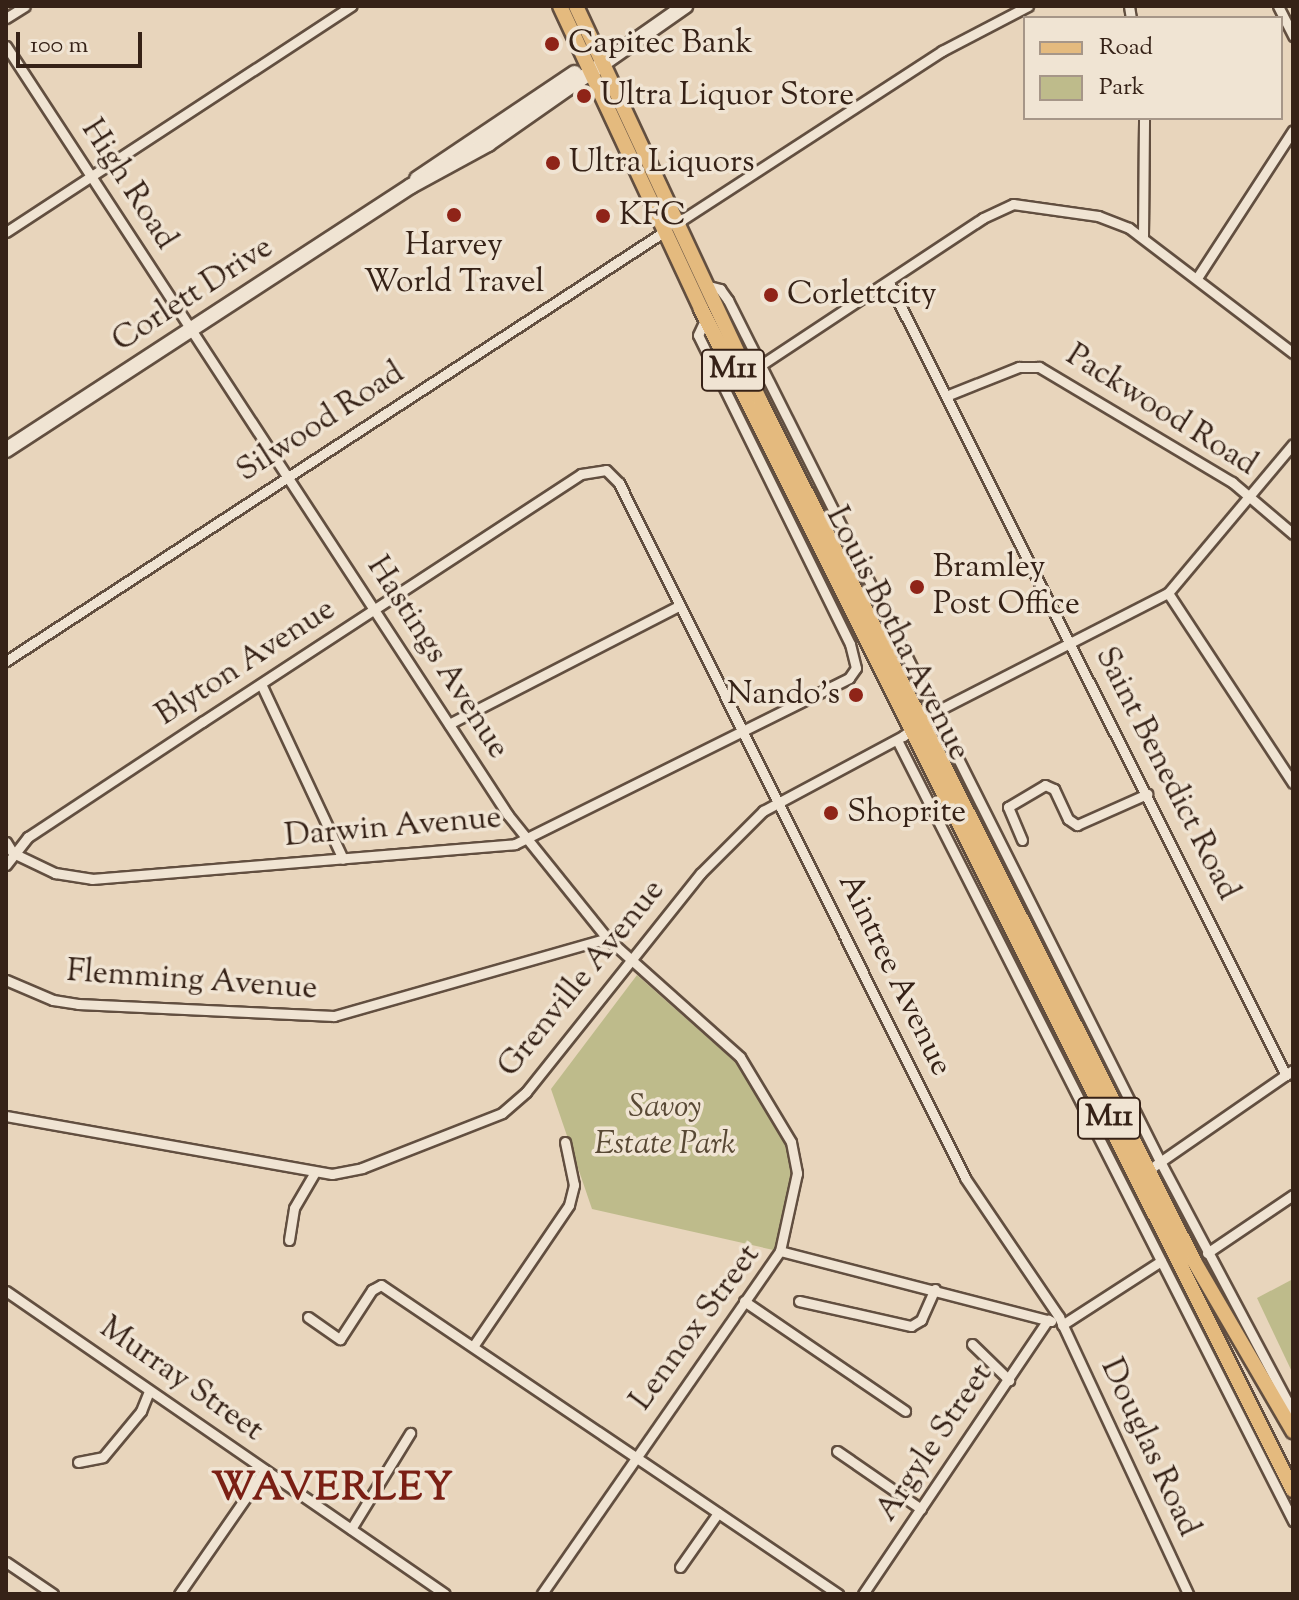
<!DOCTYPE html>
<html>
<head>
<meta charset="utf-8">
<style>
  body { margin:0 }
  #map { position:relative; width:1299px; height:1600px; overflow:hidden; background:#e8d5bc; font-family:"Sorts Mill Goudy",serif }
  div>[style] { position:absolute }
  .green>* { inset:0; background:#bebb8b }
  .roads { filter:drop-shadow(2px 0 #624f40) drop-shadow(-2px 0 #624f40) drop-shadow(0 2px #624f40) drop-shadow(0 -2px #624f40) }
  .street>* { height:9px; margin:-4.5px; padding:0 4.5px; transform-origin:4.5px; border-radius:4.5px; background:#f0e4d3 }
  .secondary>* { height:14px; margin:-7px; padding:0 7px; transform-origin:7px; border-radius:7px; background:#f0e4d3 }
  .primary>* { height:14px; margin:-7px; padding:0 7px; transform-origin:7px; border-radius:7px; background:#e4ba7e }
  .dots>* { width:22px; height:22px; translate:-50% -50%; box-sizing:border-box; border:4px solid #f0e4d3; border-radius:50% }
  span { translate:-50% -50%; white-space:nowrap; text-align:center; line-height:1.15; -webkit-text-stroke:7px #f0e4d3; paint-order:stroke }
  .shield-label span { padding:2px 6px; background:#f0e4d3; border:2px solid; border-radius:6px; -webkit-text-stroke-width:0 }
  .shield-label { font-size:30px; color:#362217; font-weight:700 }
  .poi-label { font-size:32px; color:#362217 }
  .left { translate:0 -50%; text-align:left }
  .right { translate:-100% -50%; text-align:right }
  .street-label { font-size:32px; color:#362217 }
  .park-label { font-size:32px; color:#584834; font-style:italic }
  .district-label { font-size:40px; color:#7a1f14; font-weight:700; letter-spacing:2px }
  .frame { position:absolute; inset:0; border:8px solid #362217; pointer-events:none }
  .legend { position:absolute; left:1023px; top:16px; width:260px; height:104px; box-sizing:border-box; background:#f0e4d3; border:2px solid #a69688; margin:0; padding:10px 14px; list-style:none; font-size:24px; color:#362217 }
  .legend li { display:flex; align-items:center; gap:16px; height:40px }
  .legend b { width:40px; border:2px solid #a69688 }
  .scale { position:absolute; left:16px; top:32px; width:126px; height:36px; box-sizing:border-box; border:4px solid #362217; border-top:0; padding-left:10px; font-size:24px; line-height:28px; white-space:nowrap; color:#362217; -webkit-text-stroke:6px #f0e4d3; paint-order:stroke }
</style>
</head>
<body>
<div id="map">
  <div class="green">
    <i style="clip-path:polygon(637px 975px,735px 1062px,771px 1114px,794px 1161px,778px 1251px,592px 1209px,551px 1089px)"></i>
    <i style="clip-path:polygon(1293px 1279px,1293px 1374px,1257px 1298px)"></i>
  </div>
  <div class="roads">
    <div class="street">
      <i style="left:1129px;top:6px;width:12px;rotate:81deg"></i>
      <i style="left:1278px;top:6px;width:34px;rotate:63deg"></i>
      <i style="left:6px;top:18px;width:22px;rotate:-32deg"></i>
      <i style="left:6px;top:46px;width:918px;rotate:56.86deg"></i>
      <i style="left:508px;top:815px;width:158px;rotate:51.2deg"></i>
      <i style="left:607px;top:938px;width:178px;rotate:41.8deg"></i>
      <i style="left:740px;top:1057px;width:99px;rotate:59deg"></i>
      <i style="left:791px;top:1142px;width:32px;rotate:79deg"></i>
      <i style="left:797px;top:1173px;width:80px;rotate:102.3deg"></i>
      <i style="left:780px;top:1251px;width:417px;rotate:124.8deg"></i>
      <i style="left:674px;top:225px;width:320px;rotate:-33deg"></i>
      <i style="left:942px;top:51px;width:97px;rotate:-27.6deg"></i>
      <i style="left:6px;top:232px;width:413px;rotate:-33.2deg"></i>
      <i style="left:1143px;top:237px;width:119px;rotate:-89.5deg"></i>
      <i style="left:1197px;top:278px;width:176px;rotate:-57deg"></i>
      <i style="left:889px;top:283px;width:886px;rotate:63.38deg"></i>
      <i style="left:705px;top:285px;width:16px;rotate:15deg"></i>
      <i style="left:720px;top:289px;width:14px;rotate:54deg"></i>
      <i style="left:728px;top:300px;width:966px;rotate:63.36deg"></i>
      <i style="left:1161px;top:1163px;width:282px;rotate:62.1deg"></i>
      <i style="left:761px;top:365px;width:266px;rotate:-33.5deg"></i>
      <i style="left:983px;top:218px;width:33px;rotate:-25deg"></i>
      <i style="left:1013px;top:204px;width:86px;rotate:8deg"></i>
      <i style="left:1098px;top:216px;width:33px;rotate:21deg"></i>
      <i style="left:1129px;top:228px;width:206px;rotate:37.3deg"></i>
      <i style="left:946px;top:396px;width:79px;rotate:-21.7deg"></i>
      <i style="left:1019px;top:367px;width:20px"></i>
      <i style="left:1039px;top:367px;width:225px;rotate:30.8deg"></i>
      <i style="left:1232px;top:482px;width:80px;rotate:40.4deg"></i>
      <i style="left:1168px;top:593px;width:227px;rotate:56.7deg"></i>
      <i style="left:6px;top:661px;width:787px;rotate:-33.12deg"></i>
      <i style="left:261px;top:684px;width:193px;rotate:64.9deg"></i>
      <i style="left:449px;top:724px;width:259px;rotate:-27.2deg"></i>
      <i style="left:897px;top:740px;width:876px;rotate:63.11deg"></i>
      <i style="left:1022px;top:840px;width:36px;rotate:-113deg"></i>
      <i style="left:1008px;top:807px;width:43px;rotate:-30.7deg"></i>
      <i style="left:1045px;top:785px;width:10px;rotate:24deg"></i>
      <i style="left:1054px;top:789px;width:33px;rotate:65deg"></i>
      <i style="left:1068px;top:819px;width:11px;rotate:34deg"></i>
      <i style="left:1077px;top:825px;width:77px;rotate:-23.9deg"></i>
      <i style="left:6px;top:842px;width:13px;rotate:58deg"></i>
      <i style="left:13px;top:853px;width:47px;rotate:25.5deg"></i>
      <i style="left:55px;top:873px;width:37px;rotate:9deg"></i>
      <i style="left:92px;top:879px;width:424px;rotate:-4.7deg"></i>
      <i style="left:515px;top:844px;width:373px;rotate:-26.4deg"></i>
      <i style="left:849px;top:678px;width:12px;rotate:-55deg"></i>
      <i style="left:856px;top:668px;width:25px;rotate:-104deg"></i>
      <i style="left:850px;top:644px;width:344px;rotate:-116.2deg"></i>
      <i style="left:698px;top:335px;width:19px;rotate:-65deg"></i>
      <i style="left:6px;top:865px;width:36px;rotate:-52deg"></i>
      <i style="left:28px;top:837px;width:209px;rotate:-33.5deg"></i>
      <i style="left:202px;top:722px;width:453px;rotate:-33.2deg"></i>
      <i style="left:581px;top:474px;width:25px;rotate:-9deg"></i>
      <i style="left:606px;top:470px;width:18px;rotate:45deg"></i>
      <i style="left:619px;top:483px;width:776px;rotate:63.53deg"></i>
      <i style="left:965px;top:1178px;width:168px;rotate:55.9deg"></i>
      <i style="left:1059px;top:1317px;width:306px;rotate:65deg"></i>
      <i style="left:6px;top:980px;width:51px;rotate:23.1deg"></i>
      <i style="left:53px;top:1000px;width:25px;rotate:9deg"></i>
      <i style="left:78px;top:1004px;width:256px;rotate:2.7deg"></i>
      <i style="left:334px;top:1016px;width:284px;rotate:-15.9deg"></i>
      <i style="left:6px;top:1116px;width:331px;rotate:10.1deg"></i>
      <i style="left:332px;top:1174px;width:31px;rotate:-11deg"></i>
      <i style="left:362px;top:1168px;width:150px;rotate:-21.4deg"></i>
      <i style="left:502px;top:1113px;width:32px;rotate:-41deg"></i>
      <i style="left:526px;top:1092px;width:280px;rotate:-51.4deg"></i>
      <i style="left:701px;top:873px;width:88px;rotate:-45deg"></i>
      <i style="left:763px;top:811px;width:159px;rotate:-28.2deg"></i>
      <i style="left:903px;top:736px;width:42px;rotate:-36.3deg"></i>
      <i style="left:937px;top:711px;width:259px;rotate:-27.1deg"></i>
      <i style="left:1168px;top:593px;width:194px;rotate:-50deg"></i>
      <i style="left:1144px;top:1173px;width:181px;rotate:-34.7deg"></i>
      <i style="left:289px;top:1240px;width:32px;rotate:-81deg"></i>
      <i style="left:294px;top:1208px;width:42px;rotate:-59.7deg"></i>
      <i style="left:780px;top:1251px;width:280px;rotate:14.5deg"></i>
      <i style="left:1207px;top:1253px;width:104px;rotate:-34deg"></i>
      <i style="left:6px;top:1291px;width:533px;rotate:34.61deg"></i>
      <i style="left:744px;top:1301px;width:195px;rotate:34.3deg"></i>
      <i style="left:799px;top:1301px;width:115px;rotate:12.6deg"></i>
      <i style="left:911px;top:1326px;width:12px;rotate:-31deg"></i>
      <i style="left:921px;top:1320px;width:34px;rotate:-66deg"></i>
      <i style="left:308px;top:1317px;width:39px;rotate:35deg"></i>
      <i style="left:340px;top:1339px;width:59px;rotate:-56.9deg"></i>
      <i style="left:372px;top:1290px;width:10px;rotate:-29deg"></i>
      <i style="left:381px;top:1285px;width:552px;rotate:34.06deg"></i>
      <i style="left:1062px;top:1325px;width:118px;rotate:-32.9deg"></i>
      <i style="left:972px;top:1344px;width:52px;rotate:44.2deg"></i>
      <i style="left:474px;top:1345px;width:169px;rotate:-55.8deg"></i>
      <i style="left:569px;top:1205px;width:21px;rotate:-76deg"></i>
      <i style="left:574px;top:1185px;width:44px;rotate:-101.8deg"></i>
      <i style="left:837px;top:1451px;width:102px;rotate:34.6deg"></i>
      <i style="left:78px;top:1462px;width:25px;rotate:-11deg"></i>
      <i style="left:103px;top:1457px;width:60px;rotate:-50.4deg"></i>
      <i style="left:141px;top:1411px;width:22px;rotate:-68deg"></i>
      <i style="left:351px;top:1529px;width:113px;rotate:-58.4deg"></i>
      <i style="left:6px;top:1562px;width:57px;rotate:34.2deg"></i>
      <i style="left:680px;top:1567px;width:66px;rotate:-54.9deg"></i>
      <i style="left:179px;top:1594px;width:151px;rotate:-55.3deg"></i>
      <i style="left:863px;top:1594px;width:331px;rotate:-56deg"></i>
    </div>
    <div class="secondary">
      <i style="left:417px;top:179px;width:190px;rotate:-33.9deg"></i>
      <i style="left:6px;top:450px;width:483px;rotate:-33.1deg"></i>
      <i style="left:411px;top:186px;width:88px;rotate:-28.6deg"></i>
      <i style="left:488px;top:144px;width:241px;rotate:-35deg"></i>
    </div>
    <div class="primary">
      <i style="left:560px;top:6px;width:334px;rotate:65deg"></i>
      <i style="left:701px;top:309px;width:1321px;rotate:63.38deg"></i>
      <i style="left:576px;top:6px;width:436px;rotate:65deg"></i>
      <i style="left:760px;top:401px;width:963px;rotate:63.22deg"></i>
      <i style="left:1194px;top:1261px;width:197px;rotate:59.8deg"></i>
    </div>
  </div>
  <div class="dots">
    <i style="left:552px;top:44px;background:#8f2418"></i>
    <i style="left:584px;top:96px;background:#8f2418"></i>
    <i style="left:553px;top:163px;background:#8f2418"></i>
    <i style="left:454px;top:215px;background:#8f2418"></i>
    <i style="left:603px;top:216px;background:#8f2418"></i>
    <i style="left:771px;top:295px;background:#8f2418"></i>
    <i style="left:917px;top:587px;background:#8f2418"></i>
    <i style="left:856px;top:695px;background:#8f2418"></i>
    <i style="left:831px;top:813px;background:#8f2418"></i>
  </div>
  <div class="shield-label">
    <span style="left:733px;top:370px">M11</span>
    <span style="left:1109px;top:1118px">M11</span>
  </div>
  <div class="poi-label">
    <span class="left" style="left:568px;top:44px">Capitec Bank</span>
    <span class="left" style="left:600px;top:96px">Ultra Liquor Store</span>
    <span class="left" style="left:569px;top:163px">Ultra Liquors</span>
    <span class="left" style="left:619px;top:216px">KFC</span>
    <span style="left:454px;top:265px">Harvey<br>World Travel</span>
    <span class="left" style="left:787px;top:295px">Corlettcity</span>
    <span class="left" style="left:933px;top:587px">Bramley<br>Post Office</span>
    <span class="right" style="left:840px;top:695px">Nando's</span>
    <span class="left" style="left:847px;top:813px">Shoprite</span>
  </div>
  <div class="street-label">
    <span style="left:128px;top:185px;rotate:57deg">High Road</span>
    <span style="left:193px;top:295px;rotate:-33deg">Corlett Drive</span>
    <span style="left:1161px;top:411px;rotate:32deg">Packwood Road</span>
    <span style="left:321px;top:423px;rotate:-33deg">Silwood Road</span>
    <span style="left:897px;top:634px;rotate:63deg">Louis Botha Avenue</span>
    <span style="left:437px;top:658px;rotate:57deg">Hastings Avenue</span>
    <span style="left:246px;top:663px;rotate:-33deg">Blyton Avenue</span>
    <span style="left:1166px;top:774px;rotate:63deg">Saint Benedict Road</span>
    <span style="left:393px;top:828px;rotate:-5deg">Darwin Avenue</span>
    <span style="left:894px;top:975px;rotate:64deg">Aintree Avenue</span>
    <span style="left:582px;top:979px;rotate:-51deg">Grenville Avenue</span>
    <span style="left:192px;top:981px;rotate:4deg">Flemming Avenue</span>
    <span style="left:696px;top:1328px;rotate:-54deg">Lennox Street</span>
    <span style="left:181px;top:1380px;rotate:35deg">Murray Street</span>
    <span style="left:935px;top:1443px;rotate:-56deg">Argyle Street</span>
    <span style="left:1149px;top:1448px;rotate:65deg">Douglas Road</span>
  </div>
  <div class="park-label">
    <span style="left:665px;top:1127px">Savoy<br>Estate Park</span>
  </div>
  <div class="district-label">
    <span style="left:333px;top:1490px">WAVERLEY</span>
  </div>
  <div class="frame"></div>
  <ul class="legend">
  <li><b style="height:10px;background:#e4ba7e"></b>Road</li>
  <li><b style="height:22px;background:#bebb8b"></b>Park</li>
  </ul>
  <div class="scale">100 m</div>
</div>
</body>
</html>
